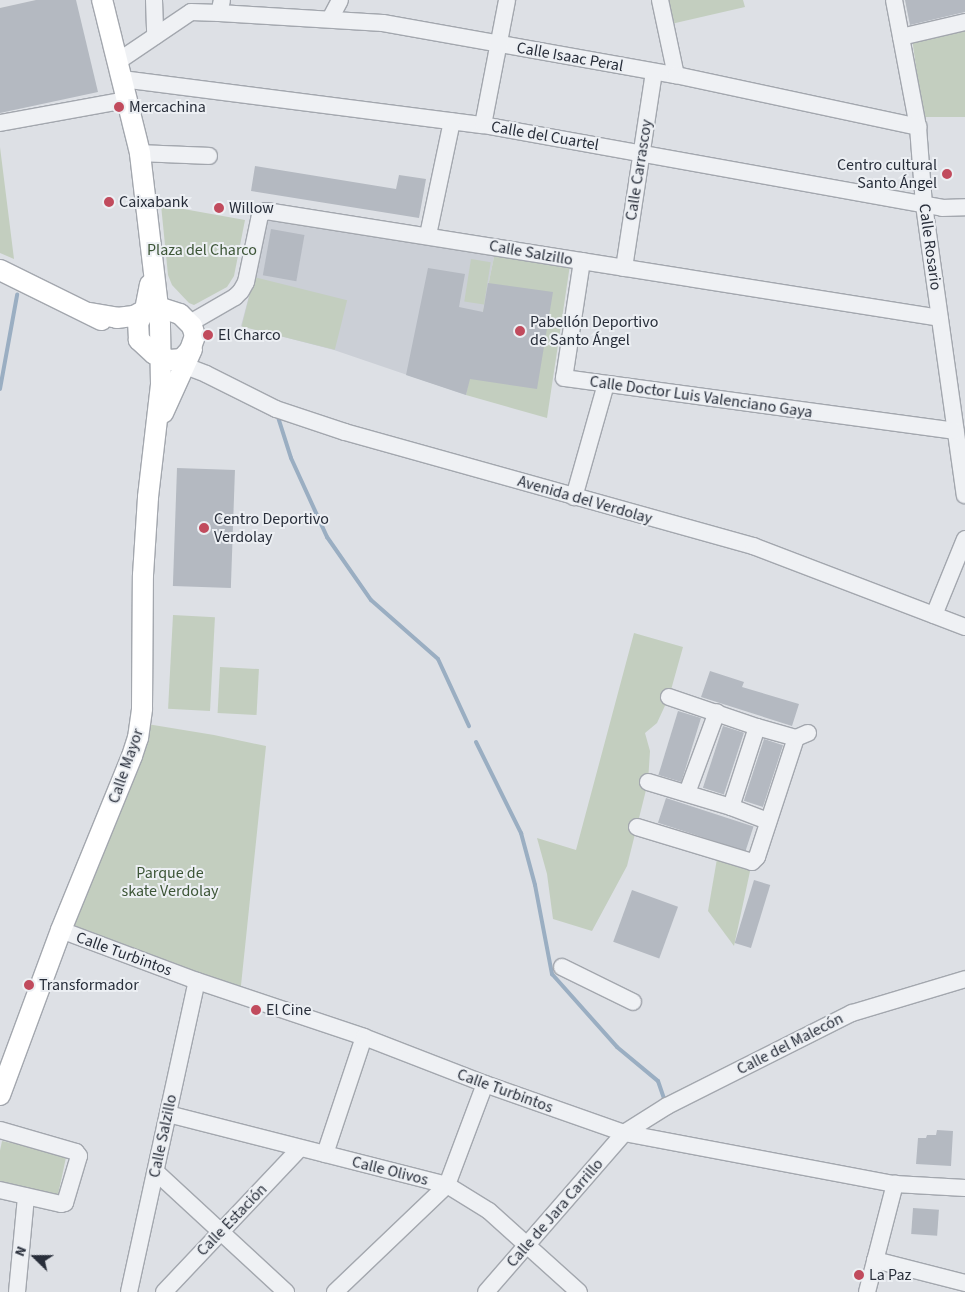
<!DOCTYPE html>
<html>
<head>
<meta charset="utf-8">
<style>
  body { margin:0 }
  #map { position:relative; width:965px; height:1292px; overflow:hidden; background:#dde0e5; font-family:"Source Sans 3",sans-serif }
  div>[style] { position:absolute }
  .built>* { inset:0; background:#cbcfd6 }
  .green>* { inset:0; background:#c3cebf; transform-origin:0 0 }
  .stream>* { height:4px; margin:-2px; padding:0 2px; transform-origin:2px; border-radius:2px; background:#9aaec2 }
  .building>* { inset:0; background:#b4b9c1; transform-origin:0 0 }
  .roads { filter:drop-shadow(1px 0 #a3a7ae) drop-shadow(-1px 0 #a3a7ae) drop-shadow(0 1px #a3a7ae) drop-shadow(0 -1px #a3a7ae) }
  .minor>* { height:16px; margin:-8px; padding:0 8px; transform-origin:8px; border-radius:8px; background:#eff1f4 }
  .major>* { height:20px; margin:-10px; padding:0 10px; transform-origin:10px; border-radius:10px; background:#fff }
  .dots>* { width:14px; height:14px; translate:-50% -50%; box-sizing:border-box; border:2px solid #eceff3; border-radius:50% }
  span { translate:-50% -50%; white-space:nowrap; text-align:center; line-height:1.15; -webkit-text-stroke:4px #eceff3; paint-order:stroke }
  .street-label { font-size:16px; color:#282e3a }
  .poi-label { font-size:16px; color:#282e3a }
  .left { translate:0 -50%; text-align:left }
  .right { translate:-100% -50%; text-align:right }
  .park-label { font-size:16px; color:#3c5536 }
  .north { position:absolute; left:10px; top:1232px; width:50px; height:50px; -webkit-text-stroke:4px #eceff3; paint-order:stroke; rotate:292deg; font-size:14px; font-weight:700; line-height:20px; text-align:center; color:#282e3a }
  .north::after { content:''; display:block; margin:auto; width:18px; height:22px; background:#282e3a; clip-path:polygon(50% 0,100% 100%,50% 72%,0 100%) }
</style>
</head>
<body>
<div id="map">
  <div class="built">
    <i style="clip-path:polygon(266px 211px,496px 247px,466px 395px,334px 350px,241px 326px,254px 277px)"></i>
  </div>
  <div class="green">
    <i style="clip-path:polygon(666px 0,743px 0,745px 7px,671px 24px)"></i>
    <i style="clip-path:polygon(965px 26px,965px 117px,923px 117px,912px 38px)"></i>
    <i style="clip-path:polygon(0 147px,14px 259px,0 253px)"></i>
    <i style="clip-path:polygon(161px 205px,245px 220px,234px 276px,227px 287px,194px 305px,189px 303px,172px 285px,168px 275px)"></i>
    <i style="clip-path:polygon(496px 247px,570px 265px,547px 418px,466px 395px)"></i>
    <i style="left:471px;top:259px;width:20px;height:43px;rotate:9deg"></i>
    <i style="left:254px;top:277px;width:96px;height:51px;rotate:14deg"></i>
    <i style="left:173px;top:615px;width:42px;height:94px;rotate:3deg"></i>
    <i style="clip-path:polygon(634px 633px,683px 647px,669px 697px,657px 723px,645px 733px,650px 751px,648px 782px,627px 866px,592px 931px,553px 919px,547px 874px,537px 838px,576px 850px)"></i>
    <i style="left:220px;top:667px;width:39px;height:46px;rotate:3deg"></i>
    <i style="clip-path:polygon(141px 723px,214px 735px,266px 746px,240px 995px,61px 930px)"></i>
    <i style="clip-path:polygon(718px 853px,752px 862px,734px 946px,708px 911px)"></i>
    <i style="left:2px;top:1141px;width:66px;height:41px;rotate:12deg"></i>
  </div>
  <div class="stream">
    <i style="left:0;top:389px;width:96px;rotate:-79.7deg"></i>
    <i style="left:277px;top:414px;width:46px;rotate:72.3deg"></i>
    <i style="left:291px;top:458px;width:87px;rotate:65.5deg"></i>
    <i style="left:327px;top:537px;width:77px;rotate:55.1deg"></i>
    <i style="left:371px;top:600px;width:89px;rotate:41.4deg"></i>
    <i style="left:438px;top:659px;width:74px;rotate:65.2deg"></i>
    <i style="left:476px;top:742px;width:102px;rotate:63.7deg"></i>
    <i style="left:521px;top:833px;width:54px;rotate:74.9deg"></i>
    <i style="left:535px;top:885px;width:91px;rotate:79.2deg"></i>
    <i style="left:552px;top:974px;width:98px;rotate:48.3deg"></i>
    <i style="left:617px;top:1047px;width:53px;rotate:39.7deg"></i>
    <i style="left:658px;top:1081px;width:21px;rotate:71deg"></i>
  </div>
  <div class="building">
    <i style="clip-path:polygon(36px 0,76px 0,98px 92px,0 113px,0 8px)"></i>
    <i style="clip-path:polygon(905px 0,965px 0,965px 12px,910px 25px)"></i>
    <i style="clip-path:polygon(255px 166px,396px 189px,399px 175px,426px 179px,419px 218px,251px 191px)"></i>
    <i style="left:271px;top:229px;width:34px;height:47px;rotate:10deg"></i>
    <i style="clip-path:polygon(428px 268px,465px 274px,459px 307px,483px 312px,488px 283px,553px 292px,537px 389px,470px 379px,466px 395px,406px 375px)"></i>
    <i style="left:177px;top:468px;width:58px;height:118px;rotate:2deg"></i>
    <i style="clip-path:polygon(710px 671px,744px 682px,742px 687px,799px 704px,792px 726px,701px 697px)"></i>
    <i style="left:678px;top:711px;width:24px;height:67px;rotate:17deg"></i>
    <i style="left:723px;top:726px;width:22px;height:65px;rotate:18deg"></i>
    <i style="left:764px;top:739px;width:20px;height:65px;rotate:18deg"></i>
    <i style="left:666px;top:798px;width:92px;height:26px;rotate:18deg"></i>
    <i style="left:754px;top:880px;width:17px;height:66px;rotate:17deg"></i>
    <i style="left:632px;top:890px;width:49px;height:55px;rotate:20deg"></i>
    <i style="clip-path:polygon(937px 1130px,953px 1131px,951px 1166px,916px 1164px,918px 1138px,926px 1138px,927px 1135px,936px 1135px)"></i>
    <i style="left:913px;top:1208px;width:26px;height:26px;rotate:4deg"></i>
  </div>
  <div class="roads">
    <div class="minor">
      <i style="left:154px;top:0;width:36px;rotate:88deg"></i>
      <i style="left:660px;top:0;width:77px;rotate:78deg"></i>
      <i style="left:894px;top:0;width:129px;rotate:79.3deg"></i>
      <i style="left:918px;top:127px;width:78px;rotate:85.6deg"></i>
      <i style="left:924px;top:205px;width:293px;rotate:82deg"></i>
      <i style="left:219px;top:13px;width:164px;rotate:3.5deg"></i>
      <i style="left:383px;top:23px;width:298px;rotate:10.1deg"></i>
      <i style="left:676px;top:75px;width:248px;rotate:12.1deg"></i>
      <i style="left:330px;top:19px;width:21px;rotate:-62deg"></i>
      <i style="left:901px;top:37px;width:66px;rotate:-13.2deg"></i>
      <i style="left:117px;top:62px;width:89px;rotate:-34deg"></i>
      <i style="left:191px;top:12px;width:28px;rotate:2deg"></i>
      <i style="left:219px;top:13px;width:13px;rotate:-77deg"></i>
      <i style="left:122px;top:79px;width:364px;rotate:7.3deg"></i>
      <i style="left:483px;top:125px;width:466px;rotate:10.2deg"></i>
      <i style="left:942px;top:208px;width:23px;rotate:-2deg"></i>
      <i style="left:0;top:123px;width:129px;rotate:-10.3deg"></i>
      <i style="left:483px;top:125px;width:127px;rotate:-79.1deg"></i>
      <i style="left:140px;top:153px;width:69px;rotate:2.5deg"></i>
      <i style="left:428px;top:235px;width:116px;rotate:-78.1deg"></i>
      <i style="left:582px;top:261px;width:118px;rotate:98.7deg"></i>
      <i style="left:564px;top:378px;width:395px;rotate:7.7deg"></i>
      <i style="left:624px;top:268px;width:197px;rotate:-81.3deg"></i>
      <i style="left:190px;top:323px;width:52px;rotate:-30deg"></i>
      <i style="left:235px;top:297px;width:8px;rotate:-45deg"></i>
      <i style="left:241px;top:291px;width:10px;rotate:-61deg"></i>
      <i style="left:246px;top:282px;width:68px;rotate:-78.2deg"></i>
      <i style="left:260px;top:215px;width:7px;rotate:-34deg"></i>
      <i style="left:266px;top:211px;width:682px;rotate:9.02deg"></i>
      <i style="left:175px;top:362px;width:33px;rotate:21deg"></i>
      <i style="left:206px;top:374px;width:78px;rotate:26.6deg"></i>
      <i style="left:276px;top:409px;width:73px;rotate:18.4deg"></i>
      <i style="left:345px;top:432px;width:424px;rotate:15.6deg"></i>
      <i style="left:753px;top:546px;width:227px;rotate:20.9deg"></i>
      <i style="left:574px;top:497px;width:117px;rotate:-74.2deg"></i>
      <i style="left:934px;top:615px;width:82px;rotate:-67.8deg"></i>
      <i style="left:669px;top:697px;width:93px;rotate:18.8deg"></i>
      <i style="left:757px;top:727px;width:41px;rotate:15.8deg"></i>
      <i style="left:648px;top:782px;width:87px;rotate:16.8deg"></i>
      <i style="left:731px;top:807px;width:40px;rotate:21deg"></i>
      <i style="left:687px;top:793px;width:86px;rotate:-69.7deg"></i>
      <i style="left:731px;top:807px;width:84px;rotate:-72deg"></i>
      <i style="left:637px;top:827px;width:120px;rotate:16.9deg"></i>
      <i style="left:752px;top:862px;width:7px;rotate:-45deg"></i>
      <i style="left:757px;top:857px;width:125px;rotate:-71.9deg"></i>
      <i style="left:796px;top:738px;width:13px;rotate:-23deg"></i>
      <i style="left:61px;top:930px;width:145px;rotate:20.6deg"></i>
      <i style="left:197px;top:981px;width:176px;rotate:18.5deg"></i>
      <i style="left:364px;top:1037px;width:130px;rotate:21.2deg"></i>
      <i style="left:485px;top:1084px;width:147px;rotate:19.4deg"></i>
      <i style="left:624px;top:1133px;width:276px;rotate:10.7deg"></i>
      <i style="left:895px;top:1184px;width:70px;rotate:3.3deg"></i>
      <i style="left:562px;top:967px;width:79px;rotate:26.2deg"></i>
      <i style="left:168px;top:1114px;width:288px;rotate:14.3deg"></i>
      <i style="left:447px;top:1185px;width:49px;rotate:31.8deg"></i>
      <i style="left:489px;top:1211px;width:121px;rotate:42deg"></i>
      <i style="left:0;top:1130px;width:79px;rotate:16.1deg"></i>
      <i style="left:76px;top:1152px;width:5px;rotate:53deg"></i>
      <i style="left:79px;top:1156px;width:49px;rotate:106.6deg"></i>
      <i style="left:65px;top:1203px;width:4px;rotate:166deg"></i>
      <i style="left:61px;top:1204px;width:63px;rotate:-167.1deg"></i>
      <i style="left:325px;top:1154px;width:123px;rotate:-71.6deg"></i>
      <i style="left:156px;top:1172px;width:177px;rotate:42.7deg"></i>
      <i style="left:875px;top:1260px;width:93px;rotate:14.3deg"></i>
      <i style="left:17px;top:1292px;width:96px;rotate:-84.6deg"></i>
      <i style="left:129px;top:1292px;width:318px;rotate:-77.7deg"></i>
      <i style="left:164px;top:1292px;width:198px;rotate:-46.6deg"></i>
      <i style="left:335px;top:1292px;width:155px;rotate:-43.7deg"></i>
      <i style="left:447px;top:1185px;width:108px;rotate:-69.4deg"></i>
      <i style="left:486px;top:1292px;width:211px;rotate:-49deg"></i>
      <i style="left:624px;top:1133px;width:51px;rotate:-32.1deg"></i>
      <i style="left:667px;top:1106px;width:207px;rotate:-26.7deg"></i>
      <i style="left:852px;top:1013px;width:118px;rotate:-16.7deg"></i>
      <i style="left:867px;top:1292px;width:112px;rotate:-75.5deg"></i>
    </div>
    <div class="major">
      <i style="left:0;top:270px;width:113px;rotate:26.3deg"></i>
      <i style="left:90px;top:313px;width:27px;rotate:10deg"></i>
      <i style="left:117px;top:318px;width:17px;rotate:-7deg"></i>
      <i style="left:134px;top:316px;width:13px;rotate:-29deg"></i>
      <i style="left:145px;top:310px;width:5px;rotate:-22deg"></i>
      <i style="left:150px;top:308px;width:8px;rotate:-7deg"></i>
      <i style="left:158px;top:307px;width:23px;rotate:18deg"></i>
      <i style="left:180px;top:314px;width:17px;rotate:45deg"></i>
      <i style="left:192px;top:326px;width:10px;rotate:73deg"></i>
      <i style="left:195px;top:336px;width:15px;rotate:110deg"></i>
      <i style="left:190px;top:350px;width:12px;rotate:132deg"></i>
      <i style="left:182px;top:359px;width:12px;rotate:175deg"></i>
      <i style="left:170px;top:360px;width:17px;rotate:-159deg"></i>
      <i style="left:154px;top:354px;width:21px;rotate:-137deg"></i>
      <i style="left:139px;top:340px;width:17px;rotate:-93deg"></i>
      <i style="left:138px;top:323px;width:15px;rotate:-62deg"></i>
      <i style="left:145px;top:310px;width:26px;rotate:-79deg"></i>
      <i style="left:163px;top:413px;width:70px;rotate:-65.6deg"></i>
      <i style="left:0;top:1095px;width:176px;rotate:-69.7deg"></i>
      <i style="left:61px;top:930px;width:188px;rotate:-67.8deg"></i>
      <i style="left:132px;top:756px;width:19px;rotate:-72deg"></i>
      <i style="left:138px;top:738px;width:30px;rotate:-82deg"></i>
      <i style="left:142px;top:708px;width:133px;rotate:-89.6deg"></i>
      <i style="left:143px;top:575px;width:78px;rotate:-86.3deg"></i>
      <i style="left:148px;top:497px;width:114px;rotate:-83.4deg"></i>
      <i style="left:161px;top:384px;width:60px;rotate:-91deg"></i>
      <i style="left:160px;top:324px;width:172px;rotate:-96.7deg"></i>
      <i style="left:140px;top:153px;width:158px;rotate:-103.9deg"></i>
    </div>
  </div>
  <div class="dots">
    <i style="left:119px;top:107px;background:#c14b5d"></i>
    <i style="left:947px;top:174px;background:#c14b5d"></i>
    <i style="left:109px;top:202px;background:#c14b5d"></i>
    <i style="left:219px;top:208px;background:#c14b5d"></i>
    <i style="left:520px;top:331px;background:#c14b5d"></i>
    <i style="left:208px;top:335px;background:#c14b5d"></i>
    <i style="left:204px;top:528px;background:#c14b5d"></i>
    <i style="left:29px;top:985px;background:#c14b5d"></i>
    <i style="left:256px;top:1010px;background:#c14b5d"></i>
    <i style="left:859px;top:1275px;background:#c14b5d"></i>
  </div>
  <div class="street-label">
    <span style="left:570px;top:57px;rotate:10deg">Calle Isaac Peral</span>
    <span style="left:545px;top:136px;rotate:10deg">Calle del Cuartel</span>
    <span style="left:639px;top:170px;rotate:-81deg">Calle Carrascoy</span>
    <span style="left:930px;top:247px;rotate:82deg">Calle Rosario</span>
    <span style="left:531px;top:253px;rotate:10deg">Calle Salzillo</span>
    <span style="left:701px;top:397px;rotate:8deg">Calle Doctor Luis Valenciano Gaya</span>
    <span style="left:585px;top:500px;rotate:16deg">Avenida del Verdolay</span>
    <span style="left:126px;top:766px;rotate:-71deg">Calle Mayor</span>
    <span style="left:124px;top:954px;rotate:20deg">Calle Turbintos</span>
    <span style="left:790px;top:1044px;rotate:-27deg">Calle del Malecón</span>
    <span style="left:505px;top:1091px;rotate:20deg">Calle Turbintos</span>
    <span style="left:163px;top:1136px;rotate:-78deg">Calle Salzillo</span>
    <span style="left:390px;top:1171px;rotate:14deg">Calle Olivos</span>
    <span style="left:555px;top:1213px;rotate:-49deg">Calle de Jara Carrillo</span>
    <span style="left:232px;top:1220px;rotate:-46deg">Calle Estación</span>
  </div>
  <div class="poi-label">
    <span class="left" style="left:129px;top:107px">Mercachina</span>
    <span class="right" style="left:937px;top:174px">Centro cultural<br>Santo Ángel</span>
    <span class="left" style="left:119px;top:202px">Caixabank</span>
    <span class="left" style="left:229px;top:208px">Willow</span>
    <span class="left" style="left:530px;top:331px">Pabellón Deportivo<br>de Santo Ángel</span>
    <span class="left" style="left:218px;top:335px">El Charco</span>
    <span class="left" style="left:214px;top:528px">Centro Deportivo<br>Verdolay</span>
    <span class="left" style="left:39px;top:985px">Transformador</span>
    <span class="left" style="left:266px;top:1010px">El Cine</span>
    <span class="left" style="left:869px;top:1275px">La Paz</span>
  </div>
  <div class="park-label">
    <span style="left:202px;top:250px">Plaza del Charco</span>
    <span style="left:170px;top:882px">Parque de<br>skate Verdolay</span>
  </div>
  <div class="north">N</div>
</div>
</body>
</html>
